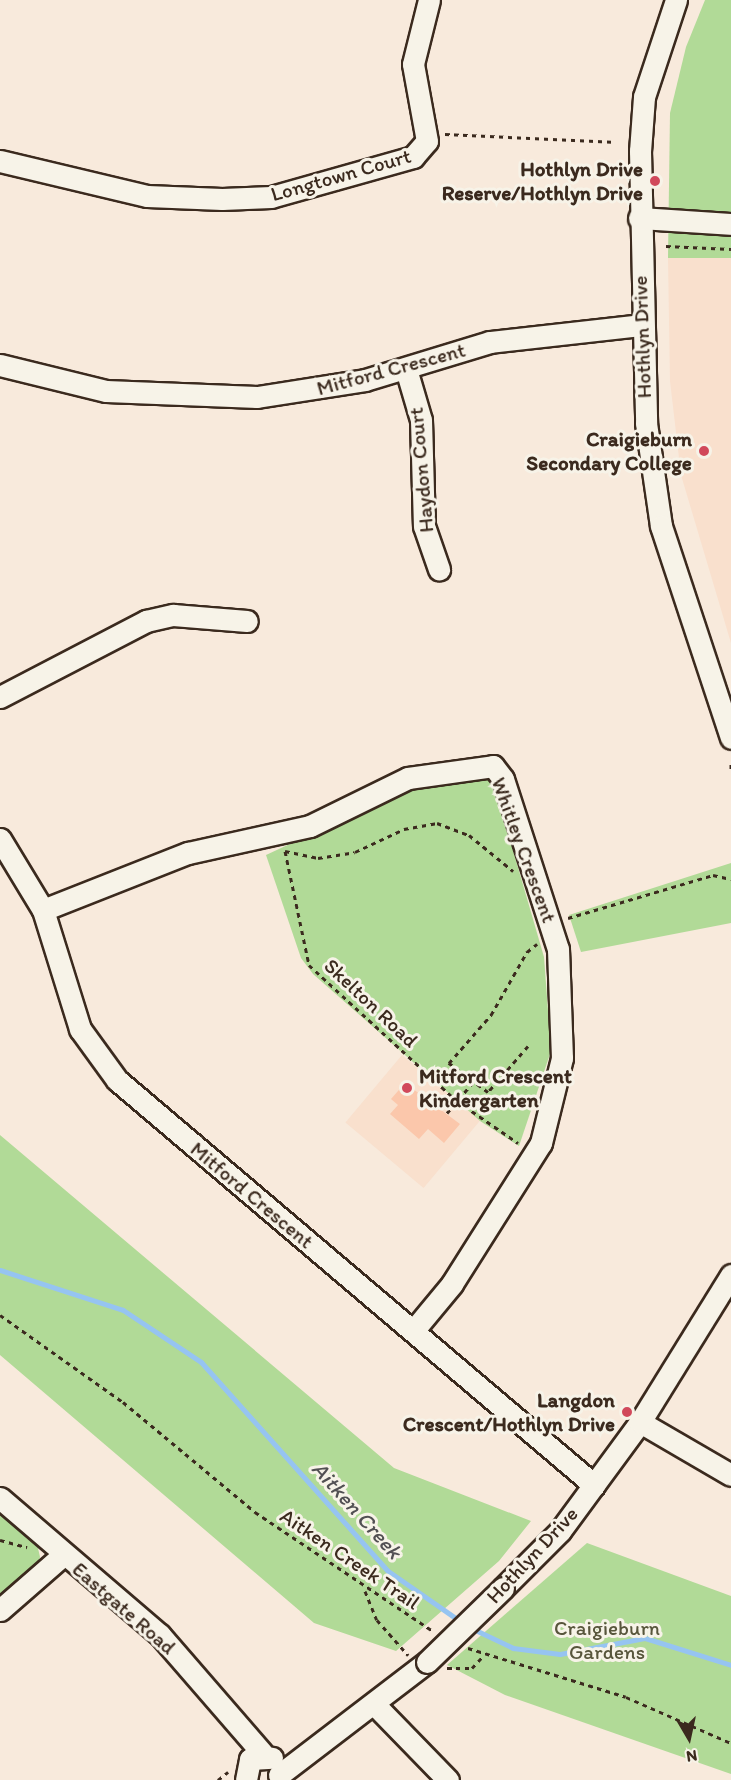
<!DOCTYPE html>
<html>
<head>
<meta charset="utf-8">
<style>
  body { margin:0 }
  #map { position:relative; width:731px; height:1780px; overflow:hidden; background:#f8eadc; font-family:Itim,sans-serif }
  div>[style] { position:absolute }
  .built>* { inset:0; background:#f9e0cd; transform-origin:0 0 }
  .green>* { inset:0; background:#b1da97 }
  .stream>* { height:5px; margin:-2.5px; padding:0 2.5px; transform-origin:2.5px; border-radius:2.5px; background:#96c4f1 }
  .building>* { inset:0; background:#fbc7ab }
  .path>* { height:3px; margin-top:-1.5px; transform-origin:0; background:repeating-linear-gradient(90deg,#3b2a1e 0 4.5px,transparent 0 9px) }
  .roads { filter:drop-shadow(2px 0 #3b2a1e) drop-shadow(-2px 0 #3b2a1e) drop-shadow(0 2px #3b2a1e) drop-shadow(0 -2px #3b2a1e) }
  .minor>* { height:21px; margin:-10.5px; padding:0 10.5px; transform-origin:10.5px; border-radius:10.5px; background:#f7f3e8 }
  .bridges { filter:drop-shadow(2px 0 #3b2a1e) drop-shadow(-2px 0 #3b2a1e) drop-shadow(0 2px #3b2a1e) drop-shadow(0 -2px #3b2a1e) }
  .minor-bridge>* { height:21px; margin:-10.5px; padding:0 10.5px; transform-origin:10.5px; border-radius:10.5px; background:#f7f3e8 }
  .dots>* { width:16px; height:16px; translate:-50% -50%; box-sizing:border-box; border:3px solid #f7f3e8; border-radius:50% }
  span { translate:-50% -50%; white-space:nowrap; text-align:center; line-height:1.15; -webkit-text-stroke:6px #f7f3e8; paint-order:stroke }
  .poi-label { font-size:21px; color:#3b2a1e; font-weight:700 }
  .right { translate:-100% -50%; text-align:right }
  .left { translate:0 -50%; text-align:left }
  .street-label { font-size:21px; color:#3b2a1e }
  .park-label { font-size:21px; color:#58563c }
  .water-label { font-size:22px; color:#525053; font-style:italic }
  .north { position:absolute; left:659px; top:1708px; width:60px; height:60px; -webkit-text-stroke:4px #f7f3e8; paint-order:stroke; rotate:171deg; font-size:16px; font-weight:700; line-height:24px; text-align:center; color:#3b2a1e }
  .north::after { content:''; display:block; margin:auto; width:21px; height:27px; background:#3b2a1e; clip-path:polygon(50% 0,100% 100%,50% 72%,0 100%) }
</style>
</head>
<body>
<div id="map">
  <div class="built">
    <i style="clip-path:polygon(668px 258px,731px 258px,731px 643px,681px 475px,670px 381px)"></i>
    <i style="left:402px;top:1055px;width:102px;height:88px;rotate:40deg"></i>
  </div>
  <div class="green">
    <i style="clip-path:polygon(705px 0,731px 0,731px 258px,668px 258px,670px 113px,686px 47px)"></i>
    <i style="clip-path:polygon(492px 778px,544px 957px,551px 1051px,519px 1146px,480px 1121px,313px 974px,301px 958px,266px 855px,404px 791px,444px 780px)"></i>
    <i style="clip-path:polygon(731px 863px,731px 923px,581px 952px,569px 915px)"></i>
    <i style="clip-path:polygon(0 1135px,394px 1468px,531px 1521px,499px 1561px,396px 1651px,314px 1623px,0 1355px)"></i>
    <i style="clip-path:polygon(0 1513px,37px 1544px,40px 1557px,36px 1572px,0 1601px)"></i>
    <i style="clip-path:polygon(587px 1543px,731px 1596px,731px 1774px,505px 1695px,447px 1665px)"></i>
  </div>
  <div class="stream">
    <i style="left:0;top:1270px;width:129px;rotate:18deg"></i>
    <i style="left:123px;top:1310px;width:94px;rotate:33.7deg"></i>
    <i style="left:201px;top:1362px;width:280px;rotate:48.2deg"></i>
    <i style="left:388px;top:1571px;width:89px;rotate:34.9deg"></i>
    <i style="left:469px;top:1627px;width:49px;rotate:25.5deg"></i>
    <i style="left:513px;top:1648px;width:47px;rotate:7.3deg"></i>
    <i style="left:560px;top:1654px;width:86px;rotate:-10.7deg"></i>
    <i style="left:645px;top:1638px;width:90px;rotate:17.4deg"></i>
  </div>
  <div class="building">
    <i style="clip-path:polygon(405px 1083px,460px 1124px,444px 1143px,428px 1129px,419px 1139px,390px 1114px,398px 1105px,391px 1099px)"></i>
  </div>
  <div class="path">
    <i style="left:445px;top:134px;width:167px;rotate:2.7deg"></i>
    <i style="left:666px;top:246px;width:65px;rotate:2.6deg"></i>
    <i style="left:731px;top:764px;width:5px;rotate:90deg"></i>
    <i style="left:285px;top:851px;width:116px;rotate:78.1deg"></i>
    <i style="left:309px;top:965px;width:201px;rotate:42.6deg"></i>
    <i style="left:457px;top:1101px;width:74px;rotate:34.5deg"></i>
    <i style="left:285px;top:851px;width:34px;rotate:12deg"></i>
    <i style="left:318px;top:858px;width:37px;rotate:-9deg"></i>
    <i style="left:355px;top:852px;width:54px;rotate:-25.1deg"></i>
    <i style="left:404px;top:829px;width:34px;rotate:-10deg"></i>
    <i style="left:437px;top:823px;width:34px;rotate:21deg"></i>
    <i style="left:469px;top:835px;width:57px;rotate:39.3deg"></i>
    <i style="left:568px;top:918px;width:151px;rotate:-16.5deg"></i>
    <i style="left:713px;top:875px;width:18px;rotate:13deg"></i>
    <i style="left:528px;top:1046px;width:61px;rotate:131deg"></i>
    <i style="left:488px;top:1092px;width:49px;rotate:-143.4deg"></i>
    <i style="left:449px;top:1063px;width:64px;rotate:-48.8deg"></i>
    <i style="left:491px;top:1015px;width:73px;rotate:-60.3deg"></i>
    <i style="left:527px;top:952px;width:13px;rotate:-39deg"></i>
    <i style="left:447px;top:1113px;width:42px;rotate:-49.8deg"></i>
    <i style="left:0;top:1315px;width:151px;rotate:35.3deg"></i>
    <i style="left:123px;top:1402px;width:172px;rotate:39.8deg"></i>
    <i style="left:255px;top:1512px;width:214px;rotate:33.8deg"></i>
    <i style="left:0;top:1540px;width:28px;rotate:15deg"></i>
    <i style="left:365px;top:1591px;width:31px;rotate:68deg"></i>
    <i style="left:377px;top:1620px;width:47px;rotate:48.5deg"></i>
    <i style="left:468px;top:1648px;width:165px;rotate:17.2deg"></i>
    <i style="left:626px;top:1697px;width:115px;rotate:23.7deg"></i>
    <i style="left:447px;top:1668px;width:25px"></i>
    <i style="left:472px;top:1668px;width:16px;rotate:-47deg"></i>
    <i style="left:218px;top:1780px;width:13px;rotate:-39deg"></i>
  </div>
  <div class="roads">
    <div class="minor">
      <i style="left:676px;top:0;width:102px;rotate:108.3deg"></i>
      <i style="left:644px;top:97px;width:54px;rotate:94.2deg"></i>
      <i style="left:640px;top:151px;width:272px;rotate:88.7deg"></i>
      <i style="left:646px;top:423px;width:104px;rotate:81.7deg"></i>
      <i style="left:661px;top:526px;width:223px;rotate:71.7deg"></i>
      <i style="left:0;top:161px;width:151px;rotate:13.4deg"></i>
      <i style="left:147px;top:196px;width:75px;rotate:2.3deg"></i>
      <i style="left:222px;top:199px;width:49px;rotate:-2.3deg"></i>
      <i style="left:271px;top:197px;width:148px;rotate:-15.7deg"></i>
      <i style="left:413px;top:157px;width:21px;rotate:-49deg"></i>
      <i style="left:427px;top:141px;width:78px;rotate:-100.3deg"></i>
      <i style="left:413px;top:64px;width:66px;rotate:-76deg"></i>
      <i style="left:639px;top:218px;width:92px;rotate:3.7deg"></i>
      <i style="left:0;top:365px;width:109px;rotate:13.8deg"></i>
      <i style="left:106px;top:391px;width:151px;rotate:2.3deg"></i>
      <i style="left:257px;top:397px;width:109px;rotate:-8.9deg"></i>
      <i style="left:365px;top:380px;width:131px;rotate:-16.9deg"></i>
      <i style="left:490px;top:342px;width:152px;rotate:-6.4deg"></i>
      <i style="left:406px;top:369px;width:53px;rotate:73.6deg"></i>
      <i style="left:421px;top:420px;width:106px;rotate:88.4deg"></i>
      <i style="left:424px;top:526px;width:46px;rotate:70.8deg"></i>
      <i style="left:0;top:697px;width:165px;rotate:-27.5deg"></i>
      <i style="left:146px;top:621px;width:28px;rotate:-13deg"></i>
      <i style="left:173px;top:615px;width:74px;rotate:4.6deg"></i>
      <i style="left:0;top:839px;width:83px;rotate:58.8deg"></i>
      <i style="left:43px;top:910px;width:125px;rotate:72.7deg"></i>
      <i style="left:80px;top:1029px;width:63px;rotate:54deg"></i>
      <i style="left:117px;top:1080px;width:626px;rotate:40.33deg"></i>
      <i style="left:43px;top:910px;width:156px;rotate:-21.5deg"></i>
      <i style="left:188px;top:853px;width:125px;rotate:-12.5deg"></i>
      <i style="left:310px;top:826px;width:109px;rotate:-26.1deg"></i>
      <i style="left:408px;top:778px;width:86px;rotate:-8deg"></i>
      <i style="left:493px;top:766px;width:16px;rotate:52deg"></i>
      <i style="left:503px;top:779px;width:179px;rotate:72.1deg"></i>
      <i style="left:558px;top:949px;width:109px;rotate:87.9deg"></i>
      <i style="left:562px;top:1058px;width:88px;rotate:103.9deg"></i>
      <i style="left:541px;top:1143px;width:167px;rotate:122.3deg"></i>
      <i style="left:452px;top:1284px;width:61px;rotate:129.7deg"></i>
      <i style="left:640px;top:1422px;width:105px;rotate:30.2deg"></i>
      <i style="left:0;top:1498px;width:211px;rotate:40.6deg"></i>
      <i style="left:160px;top:1635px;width:157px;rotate:49.1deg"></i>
      <i style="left:503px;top:1588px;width:81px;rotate:-45deg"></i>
      <i style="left:560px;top:1531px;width:135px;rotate:-53.7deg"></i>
      <i style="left:640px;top:1422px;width:173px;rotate:-58.2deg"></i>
      <i style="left:0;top:1610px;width:84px;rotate:-41.1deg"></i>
      <i style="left:374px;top:1704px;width:106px;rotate:45.8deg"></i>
      <i style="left:279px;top:1775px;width:186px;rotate:-37.4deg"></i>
      <i style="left:246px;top:1780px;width:21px;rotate:-79deg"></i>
      <i style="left:250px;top:1759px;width:22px;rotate:-3deg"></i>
    </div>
  </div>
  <div class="bridges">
    <div class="minor-bridge">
      <i style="left:427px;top:1662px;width:106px;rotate:-44.2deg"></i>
    </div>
  </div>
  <div class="dots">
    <i style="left:655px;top:181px;background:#d1495b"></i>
    <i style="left:704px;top:451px;background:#d1495b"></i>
    <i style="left:407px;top:1088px;background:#d1495b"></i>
    <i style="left:627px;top:1412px;background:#d1495b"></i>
  </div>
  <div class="poi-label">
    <span class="right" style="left:643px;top:181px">Hothlyn Drive<br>Reserve/Hothlyn Drive</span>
    <span class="right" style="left:692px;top:451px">Craigieburn<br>Secondary College</span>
    <span class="left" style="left:419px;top:1088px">Mitford Crescent<br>Kindergarten</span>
    <span class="right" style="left:615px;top:1412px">Langdon<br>Crescent/Hothlyn Drive</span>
  </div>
  <div class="street-label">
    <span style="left:341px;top:175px;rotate:-16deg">Longtown Court</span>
    <span style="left:642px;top:337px;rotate:-92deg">Hothlyn Drive</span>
    <span style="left:391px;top:369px;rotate:-15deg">Mitford Crescent</span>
    <span style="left:421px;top:470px;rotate:-95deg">Haydon Court</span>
    <span style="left:524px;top:850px;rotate:70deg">Whitley Crescent</span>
    <span style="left:371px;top:1003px;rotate:43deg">Skelton Road</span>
    <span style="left:252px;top:1195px;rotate:40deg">Mitford Crescent</span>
    <span style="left:532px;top:1555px;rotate:-47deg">Hothlyn Drive</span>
    <span style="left:350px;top:1559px;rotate:34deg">Aitken Creek Trail</span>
    <span style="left:124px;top:1608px;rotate:41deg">Eastgate Road</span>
  </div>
  <div class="park-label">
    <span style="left:607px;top:1640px">Craigieburn<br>Gardens</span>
  </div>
  <div class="water-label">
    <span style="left:357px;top:1510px;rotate:48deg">Aitken Creek</span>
  </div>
  <div class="north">N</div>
</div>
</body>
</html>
